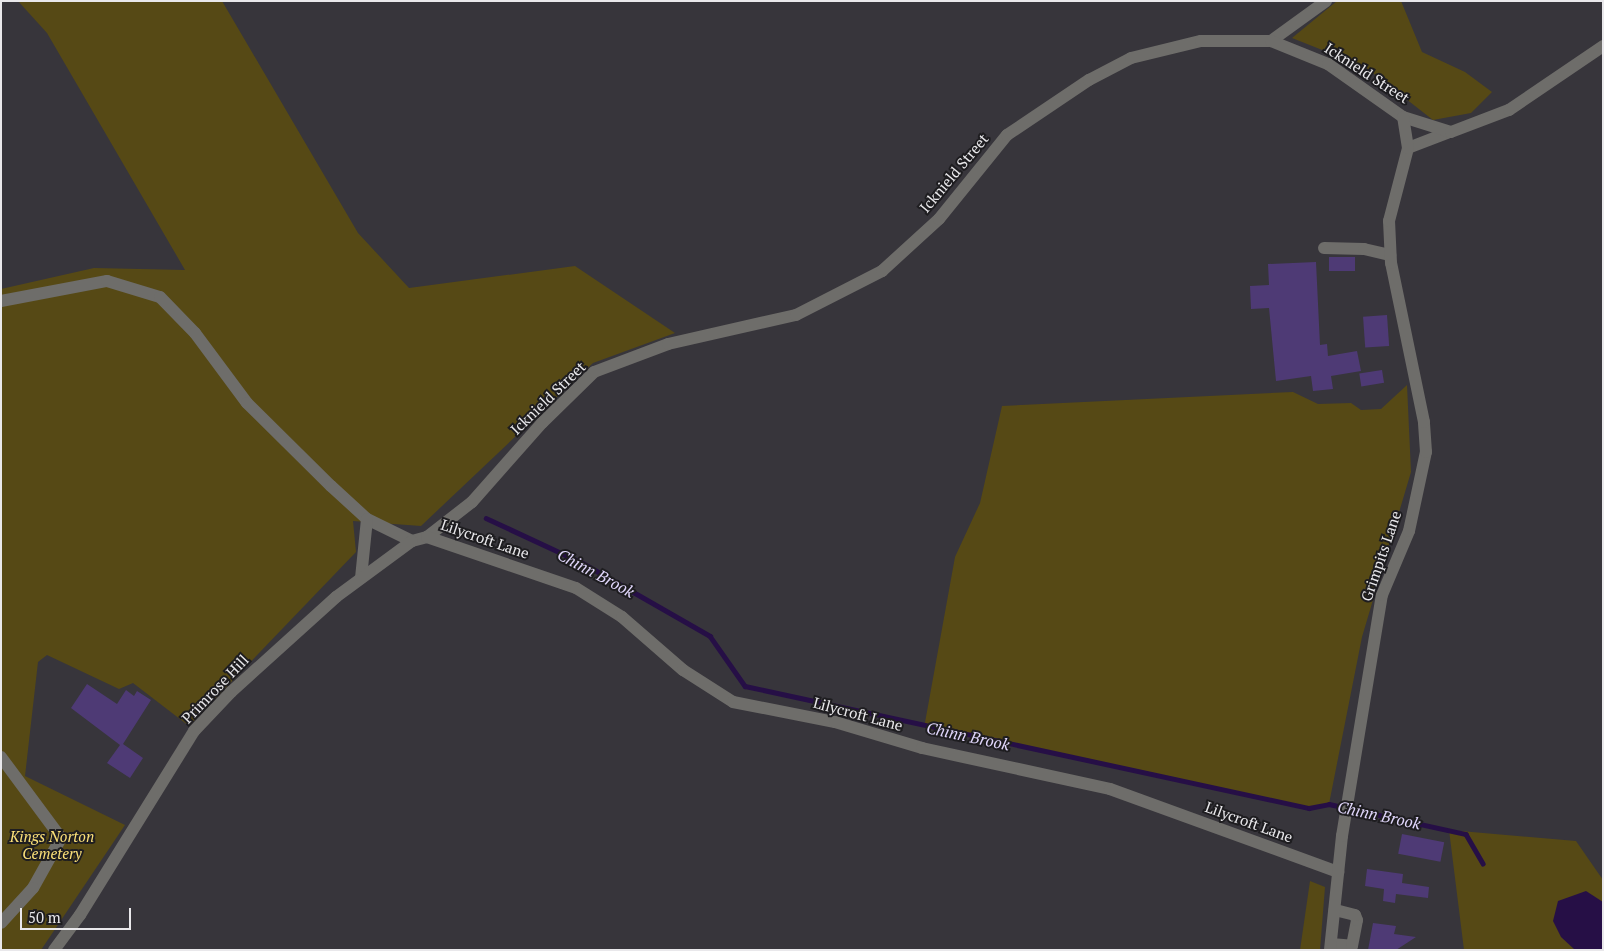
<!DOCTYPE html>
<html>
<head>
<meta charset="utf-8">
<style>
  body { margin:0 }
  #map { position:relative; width:1604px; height:951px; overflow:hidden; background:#37353b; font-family:"PT Serif",serif }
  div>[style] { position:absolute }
  .green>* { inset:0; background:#564915 }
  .water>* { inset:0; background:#260f46 }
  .stream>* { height:4.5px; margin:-2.25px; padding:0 2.25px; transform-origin:2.25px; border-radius:2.25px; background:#260f46 }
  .building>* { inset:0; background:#4e3a75; transform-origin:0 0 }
  .minor>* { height:12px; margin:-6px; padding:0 6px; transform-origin:6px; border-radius:6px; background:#6e6d6a }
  span { translate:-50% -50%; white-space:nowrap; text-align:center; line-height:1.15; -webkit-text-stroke:4px #1e1d20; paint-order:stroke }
  .street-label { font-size:15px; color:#e9e8eb }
  .park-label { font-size:15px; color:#fbe078; font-style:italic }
  .water-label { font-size:16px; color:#e1d7fc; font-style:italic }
  .frame { position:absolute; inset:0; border:2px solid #e9e8eb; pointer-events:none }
  .scale { position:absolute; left:20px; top:908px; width:111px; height:22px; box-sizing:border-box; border:2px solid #e9e8eb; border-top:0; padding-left:6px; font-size:15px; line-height:18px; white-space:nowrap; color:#e9e8eb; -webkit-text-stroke:4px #1e1d20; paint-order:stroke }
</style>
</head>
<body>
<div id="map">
  <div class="green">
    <i style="clip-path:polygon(18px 1px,222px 1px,358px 233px,409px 288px,575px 266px,675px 333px,593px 363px,421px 526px,353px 521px,356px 552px,189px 726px,133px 683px,119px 689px,47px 655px,38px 662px,25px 776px,125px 825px,41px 950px,1px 950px,1px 289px,94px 268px,185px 270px,47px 33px)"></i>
    <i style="clip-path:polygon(1337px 1px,1401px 1px,1422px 52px,1465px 72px,1492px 92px,1471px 113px,1433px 120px,1365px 67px,1292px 38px)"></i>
    <i style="clip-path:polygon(1407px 385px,1411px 472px,1362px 637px,1329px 804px,1309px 808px,924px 728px,955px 557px,980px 503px,1002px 406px,1293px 392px,1318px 404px,1351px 403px,1361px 410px,1381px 409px)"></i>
    <i style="clip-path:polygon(1449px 830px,1576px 841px,1603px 880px,1603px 950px,1464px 950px)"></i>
    <i style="clip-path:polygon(1310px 881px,1325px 887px,1320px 950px,1300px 950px)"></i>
  </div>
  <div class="water">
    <i style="clip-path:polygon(1586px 891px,1603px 902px,1603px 950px,1575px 950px,1561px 937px,1553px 921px,1558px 901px)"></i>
  </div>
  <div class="stream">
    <i style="left:486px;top:518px;width:105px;rotate:24.9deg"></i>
    <i style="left:581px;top:562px;width:149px;rotate:29.8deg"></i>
    <i style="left:710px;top:636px;width:61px;rotate:55deg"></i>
    <i style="left:745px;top:686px;width:577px;rotate:12.21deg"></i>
    <i style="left:1309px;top:808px;width:20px;rotate:-11deg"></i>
    <i style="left:1329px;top:804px;width:140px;rotate:12.4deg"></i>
    <i style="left:1466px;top:834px;width:34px;rotate:60deg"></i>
  </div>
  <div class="building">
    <i style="left:1329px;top:257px;width:26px;height:14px"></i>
    <i style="clip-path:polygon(1316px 262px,1320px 345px,1327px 344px,1328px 356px,1357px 351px,1361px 371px,1331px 376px,1333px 389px,1313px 391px,1311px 376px,1276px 381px,1269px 308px,1251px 309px,1250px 286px,1269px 285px,1268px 264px)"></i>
    <i style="left:1387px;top:315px;width:31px;height:24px;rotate:86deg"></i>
    <i style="left:1382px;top:370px;width:13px;height:23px;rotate:81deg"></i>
    <i style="clip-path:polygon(87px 684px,117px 704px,126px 690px,134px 696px,137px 691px,151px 700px,123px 744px,143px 758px,130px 778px,107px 763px,120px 745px,71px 708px)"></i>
    <i style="left:1402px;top:834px;width:43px;height:20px;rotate:11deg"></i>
    <i style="clip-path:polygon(1367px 869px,1403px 874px,1402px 883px,1429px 887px,1428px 898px,1396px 894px,1395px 903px,1383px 901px,1384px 889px,1365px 886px)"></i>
    <i style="clip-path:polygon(1373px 923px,1396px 926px,1394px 934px,1416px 937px,1396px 950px,1368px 950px)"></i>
  </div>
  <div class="minor">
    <i style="left:1271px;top:41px;width:68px;rotate:-36deg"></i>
    <i style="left:1408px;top:148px;width:42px;rotate:-21deg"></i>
    <i style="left:1324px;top:248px;width:40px;rotate:1.4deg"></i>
    <i style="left:1364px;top:249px;width:27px;rotate:13deg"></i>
    <i style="left:1px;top:301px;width:108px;rotate:-10.7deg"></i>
    <i style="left:107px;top:281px;width:55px;rotate:16.8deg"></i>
    <i style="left:160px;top:297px;width:50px;rotate:45.8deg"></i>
    <i style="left:195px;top:333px;width:87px;rotate:53.4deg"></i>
    <i style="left:247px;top:403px;width:118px;rotate:44.7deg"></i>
    <i style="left:331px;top:486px;width:49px;rotate:42.5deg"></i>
    <i style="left:367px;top:519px;width:50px;rotate:26.1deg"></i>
    <i style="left:412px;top:541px;width:16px;rotate:-15deg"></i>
    <i style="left:427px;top:537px;width:57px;rotate:-37.9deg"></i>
    <i style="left:472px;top:502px;width:106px;rotate:-48.5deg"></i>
    <i style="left:542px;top:423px;width:73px;rotate:-44.4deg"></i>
    <i style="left:594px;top:372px;width:79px;rotate:-20.7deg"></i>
    <i style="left:668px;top:344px;width:131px;rotate:-12.8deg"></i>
    <i style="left:796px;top:315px;width:97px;rotate:-27.1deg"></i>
    <i style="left:882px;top:271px;width:77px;rotate:-42.4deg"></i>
    <i style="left:939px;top:219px;width:108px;rotate:-51deg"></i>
    <i style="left:1007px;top:135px;width:99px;rotate:-33.9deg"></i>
    <i style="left:1089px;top:80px;width:47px;rotate:-27.6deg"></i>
    <i style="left:1131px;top:58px;width:72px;rotate:-13.7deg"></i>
    <i style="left:1201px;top:41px;width:70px"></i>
    <i style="left:1271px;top:41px;width:61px;rotate:22deg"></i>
    <i style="left:1328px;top:64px;width:92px;rotate:35.2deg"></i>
    <i style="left:1403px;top:117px;width:50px;rotate:17.4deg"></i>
    <i style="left:1451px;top:132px;width:62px;rotate:-20.8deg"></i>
    <i style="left:1509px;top:110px;width:114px;rotate:-34.2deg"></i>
    <i style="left:427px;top:537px;width:157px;rotate:18.9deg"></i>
    <i style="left:576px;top:588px;width:54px;rotate:32.2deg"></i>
    <i style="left:622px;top:617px;width:81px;rotate:41deg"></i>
    <i style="left:683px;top:670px;width:59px;rotate:32.6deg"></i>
    <i style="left:733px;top:702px;width:104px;rotate:11.1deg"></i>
    <i style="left:835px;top:722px;width:91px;rotate:16.6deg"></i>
    <i style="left:922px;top:748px;width:192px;rotate:12.3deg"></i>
    <i style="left:1110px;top:789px;width:243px;rotate:20deg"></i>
    <i style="left:361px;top:578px;width:59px;rotate:-84.2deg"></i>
    <i style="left:1px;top:757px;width:101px;rotate:53.5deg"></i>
    <i style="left:61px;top:838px;width:57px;rotate:119.2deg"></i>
    <i style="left:33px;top:888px;width:47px;rotate:132.4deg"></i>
    <i style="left:1331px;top:944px;width:21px;rotate:5deg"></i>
    <i style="left:1352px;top:946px;width:26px;rotate:-79deg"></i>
    <i style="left:1357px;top:920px;width:5px;rotate:-112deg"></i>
    <i style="left:1355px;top:915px;width:21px;rotate:-166deg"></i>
    <i style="left:54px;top:950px;width:44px;rotate:-53.4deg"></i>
    <i style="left:80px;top:915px;width:216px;rotate:-58.2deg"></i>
    <i style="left:194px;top:731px;width:54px;rotate:-46.5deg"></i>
    <i style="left:231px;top:692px;width:142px;rotate:-42.1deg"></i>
    <i style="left:336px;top:597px;width:94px;rotate:-36.4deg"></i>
    <i style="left:1330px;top:950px;width:115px;rotate:-84deg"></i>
    <i style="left:1342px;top:836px;width:244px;rotate:-80.6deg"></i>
    <i style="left:1382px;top:595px;width:69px;rotate:-67.1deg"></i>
    <i style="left:1409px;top:531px;width:81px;rotate:-77.9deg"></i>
    <i style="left:1426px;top:452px;width:30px;rotate:-94deg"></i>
    <i style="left:1424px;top:422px;width:162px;rotate:-101.7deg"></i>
    <i style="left:1391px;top:263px;width:42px;rotate:-92.7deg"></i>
    <i style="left:1389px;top:221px;width:75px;rotate:-75.4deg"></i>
    <i style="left:1408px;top:148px;width:31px;rotate:-99deg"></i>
  </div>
  <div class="street-label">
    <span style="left:1367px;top:73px;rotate:33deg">Icknield Street</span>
    <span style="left:954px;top:173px;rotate:-50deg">Icknield Street</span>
    <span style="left:548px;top:398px;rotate:-44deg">Icknield Street</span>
    <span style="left:485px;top:539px;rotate:19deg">Lilycroft Lane</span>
    <span style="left:1381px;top:556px;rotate:-71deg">Grimpits Lane</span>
    <span style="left:215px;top:689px;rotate:-46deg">Primrose Hill</span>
    <span style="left:858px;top:714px;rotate:15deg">Lilycroft Lane</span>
    <span style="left:1249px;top:822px;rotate:20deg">Lilycroft Lane</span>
  </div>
  <div class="park-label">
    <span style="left:52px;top:845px">Kings Norton<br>Cemetery</span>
  </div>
  <div class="water-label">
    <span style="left:596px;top:573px;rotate:28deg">Chinn Brook</span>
    <span style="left:968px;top:736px;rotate:12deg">Chinn Brook</span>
    <span style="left:1379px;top:815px;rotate:12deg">Chinn Brook</span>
  </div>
  <div class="frame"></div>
  <div class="scale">50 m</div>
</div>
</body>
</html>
